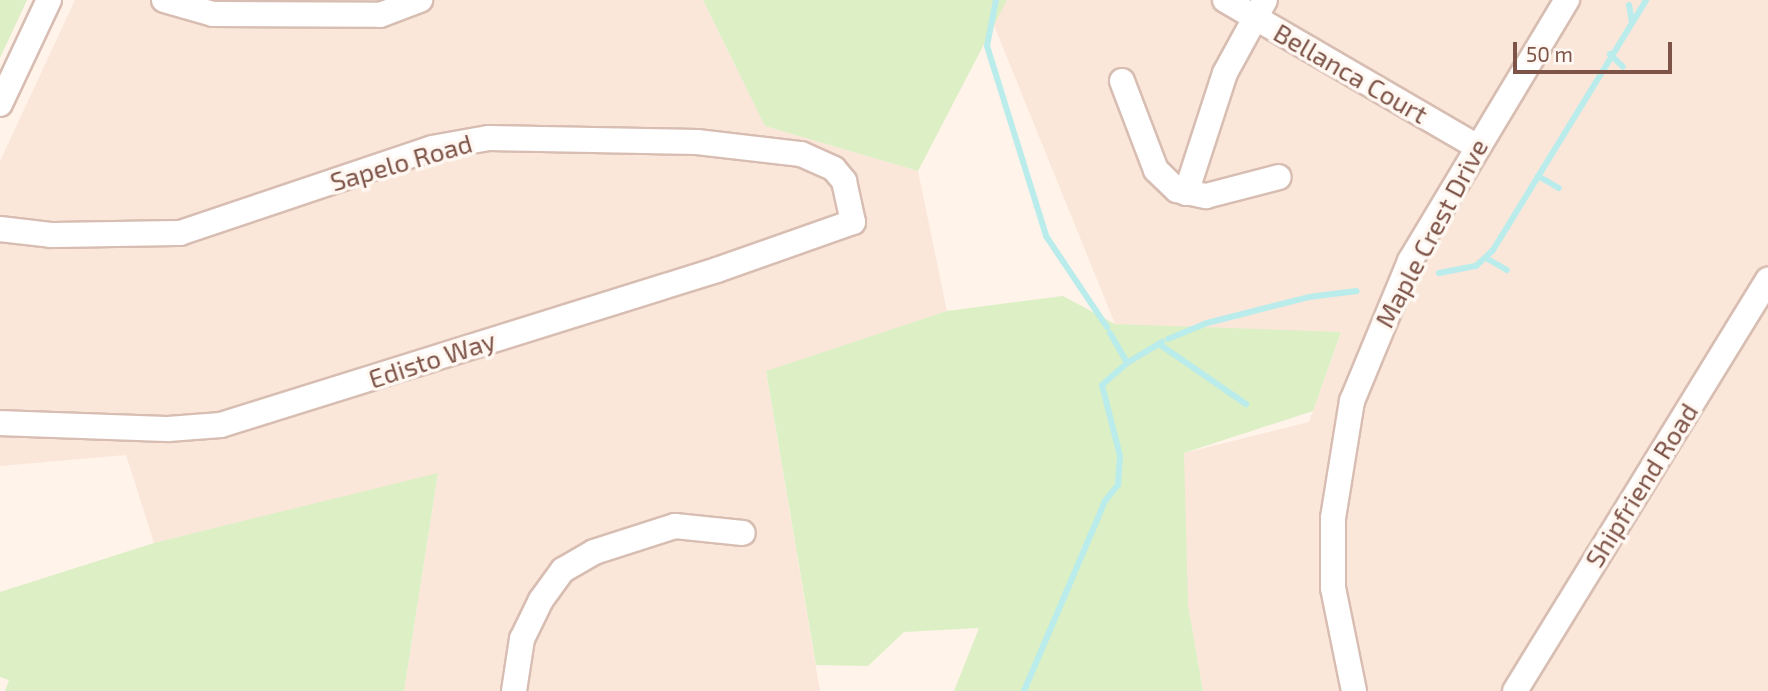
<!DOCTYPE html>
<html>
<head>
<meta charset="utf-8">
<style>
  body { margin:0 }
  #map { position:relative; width:1768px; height:691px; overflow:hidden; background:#fff3ea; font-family:"Exo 2",sans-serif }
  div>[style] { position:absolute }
  .residential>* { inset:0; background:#fae7da }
  .green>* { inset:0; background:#dcefc5 }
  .stream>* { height:6px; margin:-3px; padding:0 3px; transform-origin:3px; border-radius:3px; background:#baecec }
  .roads { filter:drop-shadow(2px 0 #d8bdb2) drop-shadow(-2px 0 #d8bdb2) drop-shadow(0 2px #d8bdb2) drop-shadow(0 -2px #d8bdb2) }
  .minor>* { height:24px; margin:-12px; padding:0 12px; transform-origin:12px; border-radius:12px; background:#fff }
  span { translate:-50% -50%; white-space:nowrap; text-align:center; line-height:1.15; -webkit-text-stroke:7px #fff8f2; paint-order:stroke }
  .street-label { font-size:26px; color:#7e5448 }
  .scale { position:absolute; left:1513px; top:42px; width:159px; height:32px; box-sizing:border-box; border:4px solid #7e5448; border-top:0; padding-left:9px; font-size:21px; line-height:24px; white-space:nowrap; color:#7e5448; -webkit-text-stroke:5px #fff8f2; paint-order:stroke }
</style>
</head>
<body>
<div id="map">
  <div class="residential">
    <i style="clip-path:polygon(75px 0,703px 0,765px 126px,918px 171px,947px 311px,766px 372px,820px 691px,404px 691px,438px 474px,154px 543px,126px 455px,0 466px,0 161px)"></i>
    <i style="clip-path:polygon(1007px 0,1768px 0,1768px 691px,1203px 691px,1182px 572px,1184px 453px,1309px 422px,1341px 333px,1115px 324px,993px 23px)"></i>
  </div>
  <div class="green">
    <i style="clip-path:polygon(0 0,27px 0,0 58px)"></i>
    <i style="clip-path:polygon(703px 0,1007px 0,918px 171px,765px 126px)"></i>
    <i style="clip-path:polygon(1063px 296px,1115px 324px,1341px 332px,1313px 411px,1184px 453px,1188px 605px,1203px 691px,954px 691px,979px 628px,904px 632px,868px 666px,816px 665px,766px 371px,947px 311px)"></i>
    <i style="clip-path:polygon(438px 473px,404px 691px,5px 691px,9px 680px,0 677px,0 592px,154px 543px)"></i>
  </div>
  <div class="stream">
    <i style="left:996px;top:0;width:47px;rotate:101.1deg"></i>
    <i style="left:987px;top:46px;width:199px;rotate:72.7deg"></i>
    <i style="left:1046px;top:236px;width:110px;rotate:56.2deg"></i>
    <i style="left:1629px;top:5px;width:17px;rotate:80deg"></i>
    <i style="left:1610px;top:54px;width:18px;rotate:45deg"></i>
    <i style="left:1538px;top:176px;width:24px;rotate:30deg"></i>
    <i style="left:1486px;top:258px;width:24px;rotate:30deg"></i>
    <i style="left:1439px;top:273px;width:38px;rotate:-11deg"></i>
    <i style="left:1476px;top:266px;width:23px;rotate:-43deg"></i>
    <i style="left:1493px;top:250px;width:293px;rotate:-58.5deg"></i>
    <i style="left:1110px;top:333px;width:34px;rotate:60deg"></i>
    <i style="left:1168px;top:339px;width:42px;rotate:-22.3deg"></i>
    <i style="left:1207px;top:323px;width:105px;rotate:-14.3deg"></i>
    <i style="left:1309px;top:297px;width:48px;rotate:-7.1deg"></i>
    <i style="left:1159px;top:344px;width:106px;rotate:34.6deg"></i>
    <i style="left:1024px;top:691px;width:207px;rotate:-66.9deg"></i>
    <i style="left:1105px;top:501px;width:21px;rotate:-51deg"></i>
    <i style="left:1118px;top:485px;width:29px;rotate:-86deg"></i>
    <i style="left:1120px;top:456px;width:73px;rotate:-104.2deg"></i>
    <i style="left:1102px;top:385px;width:33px;rotate:-41deg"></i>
    <i style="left:1127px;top:363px;width:41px;rotate:-31deg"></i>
  </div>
  <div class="roads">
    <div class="minor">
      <i style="left:164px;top:0;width:51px;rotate:15.9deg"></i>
      <i style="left:213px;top:14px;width:167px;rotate:0.3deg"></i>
      <i style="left:380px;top:15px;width:43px;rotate:-20.6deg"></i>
      <i style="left:1225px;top:0;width:290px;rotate:30.2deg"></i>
      <i style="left:1122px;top:81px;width:95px;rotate:69.1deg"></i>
      <i style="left:1156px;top:170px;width:29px;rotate:44deg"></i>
      <i style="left:1177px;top:190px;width:30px;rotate:12deg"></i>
      <i style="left:1206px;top:196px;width:75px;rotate:-14.6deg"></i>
      <i style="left:0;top:104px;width:115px;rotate:-64.8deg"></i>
      <i style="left:1186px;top:193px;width:126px;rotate:-72deg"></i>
      <i style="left:1225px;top:73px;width:83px;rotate:-61.3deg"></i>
      <i style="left:0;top:229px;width:51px;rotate:6.7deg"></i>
      <i style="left:51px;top:235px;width:129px;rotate:-0.9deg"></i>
      <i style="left:180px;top:233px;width:266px;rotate:-18.6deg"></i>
      <i style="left:432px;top:148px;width:58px;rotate:-10deg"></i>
      <i style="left:489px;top:138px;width:208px;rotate:1.1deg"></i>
      <i style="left:697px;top:142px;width:105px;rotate:6.6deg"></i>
      <i style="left:801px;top:154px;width:36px;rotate:24deg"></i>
      <i style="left:834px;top:169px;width:16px;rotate:50deg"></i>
      <i style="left:844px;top:181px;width:42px;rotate:77.6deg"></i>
      <i style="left:853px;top:222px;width:144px;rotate:160.6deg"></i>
      <i style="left:717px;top:270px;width:520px;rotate:162.65deg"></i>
      <i style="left:221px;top:425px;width:53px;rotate:175.7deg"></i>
      <i style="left:168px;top:429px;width:168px;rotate:-178deg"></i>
      <i style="left:514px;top:691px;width:53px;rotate:-81.3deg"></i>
      <i style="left:522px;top:639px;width:43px;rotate:-64deg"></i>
      <i style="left:541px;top:600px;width:37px;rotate:-54deg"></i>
      <i style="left:563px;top:570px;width:36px;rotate:-30deg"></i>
      <i style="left:594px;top:552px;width:85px;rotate:-17.8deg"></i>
      <i style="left:675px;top:526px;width:68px;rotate:5.9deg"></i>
      <i style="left:1354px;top:691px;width:105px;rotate:-101.5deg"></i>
      <i style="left:1333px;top:588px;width:70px;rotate:-90deg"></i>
      <i style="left:1333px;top:518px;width:119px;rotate:-80.8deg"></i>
      <i style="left:1352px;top:401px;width:152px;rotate:-67.5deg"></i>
      <i style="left:1410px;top:261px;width:305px;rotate:-59deg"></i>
      <i style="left:1515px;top:691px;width:483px;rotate:-58.4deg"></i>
    </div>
  </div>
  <div class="street-label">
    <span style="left:1351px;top:73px;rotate:30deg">Bellanca Court</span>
    <span style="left:401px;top:162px;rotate:-16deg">Sapelo Road</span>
    <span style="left:1431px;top:233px;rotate:-62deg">Maple Crest Drive</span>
    <span style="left:432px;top:359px;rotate:-18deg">Edisto Way</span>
    <span style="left:1641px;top:485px;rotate:-58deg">Shipfriend Road</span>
  </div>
  <div class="scale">50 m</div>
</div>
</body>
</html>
